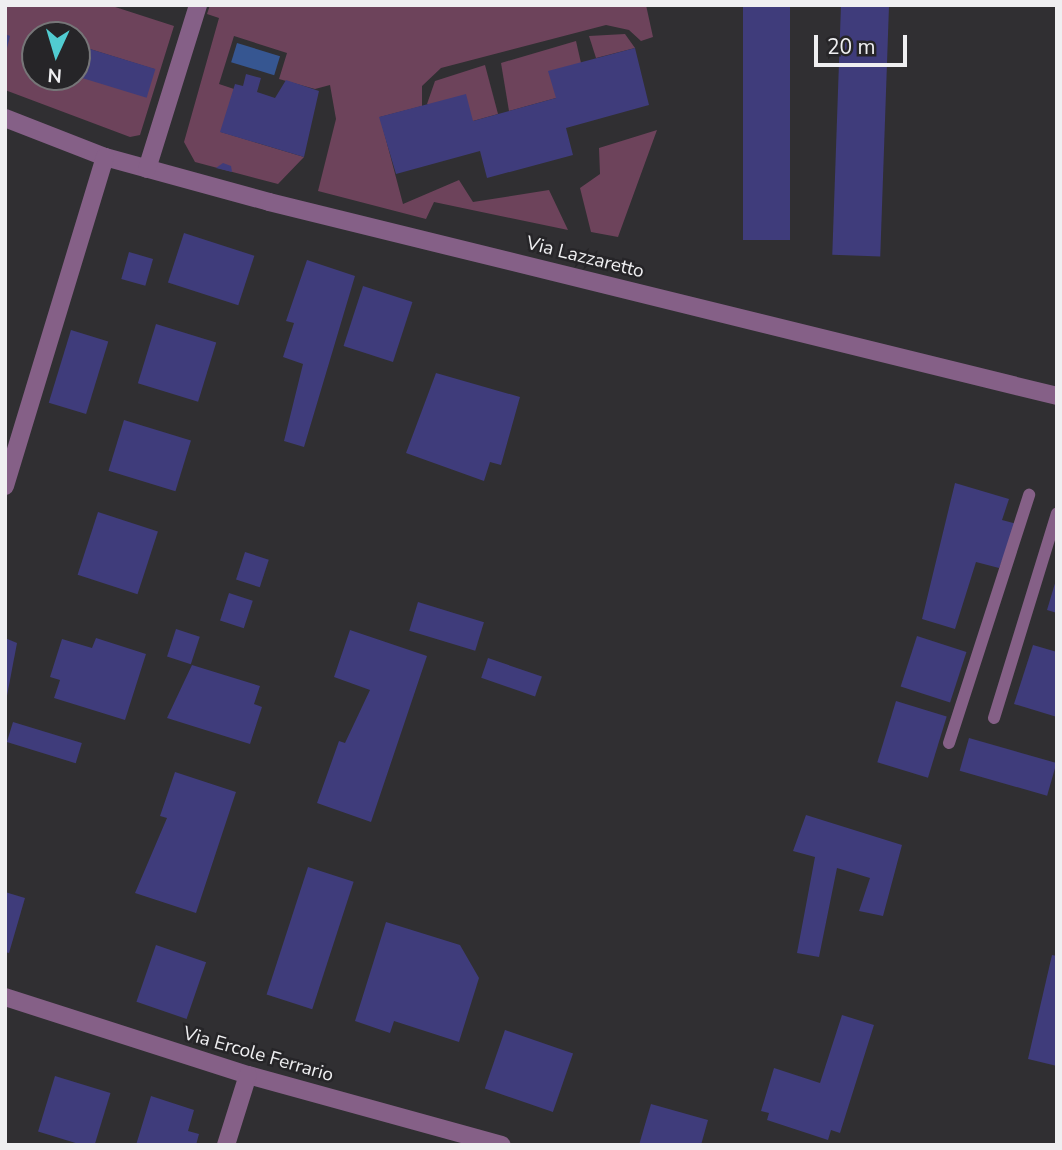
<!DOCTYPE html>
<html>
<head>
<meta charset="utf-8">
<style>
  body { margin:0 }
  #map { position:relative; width:1062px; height:1150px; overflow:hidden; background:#302f32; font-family:"Nunito Sans",sans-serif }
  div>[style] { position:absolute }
  .green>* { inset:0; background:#6d435b }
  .water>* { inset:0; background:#365691; transform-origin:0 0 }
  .building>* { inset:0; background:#3f3c7b; transform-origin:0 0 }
  .service>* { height:12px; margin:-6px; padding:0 6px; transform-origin:6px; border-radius:6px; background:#856087 }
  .minor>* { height:18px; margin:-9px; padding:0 9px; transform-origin:9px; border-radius:9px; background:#856087 }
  span { translate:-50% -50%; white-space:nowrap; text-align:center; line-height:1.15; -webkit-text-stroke:5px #262528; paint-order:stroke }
  .street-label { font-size:19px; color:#efeff1 }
  .frame { position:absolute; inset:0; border:7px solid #efeff1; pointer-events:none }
  .north { position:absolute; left:21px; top:21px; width:70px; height:70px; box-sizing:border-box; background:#262528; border:2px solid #767678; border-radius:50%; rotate:184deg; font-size:19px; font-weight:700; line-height:28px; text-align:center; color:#efeff1 }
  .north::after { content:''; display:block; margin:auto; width:24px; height:32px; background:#51ccd1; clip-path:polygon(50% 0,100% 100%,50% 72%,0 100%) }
  .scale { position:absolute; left:814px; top:35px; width:93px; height:32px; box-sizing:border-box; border:4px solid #efeff1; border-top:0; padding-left:9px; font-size:21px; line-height:24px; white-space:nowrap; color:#efeff1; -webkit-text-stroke:5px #262528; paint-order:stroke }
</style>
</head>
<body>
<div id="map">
  <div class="green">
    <i style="clip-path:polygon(evenodd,5px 5px,109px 5px,174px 26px,140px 135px,130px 137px,5px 90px,5px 5px,35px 35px,77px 35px,77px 45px,154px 69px,146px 96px,77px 75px,35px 77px,35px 35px)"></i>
    <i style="clip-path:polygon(210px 5px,646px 5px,653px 37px,641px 41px,629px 30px,606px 25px,441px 68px,422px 86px,422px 106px,380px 117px,403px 204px,459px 180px,473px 202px,549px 190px,568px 230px,434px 202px,426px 219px,318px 191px,336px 119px,330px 85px,315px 89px,279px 79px,287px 53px,234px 36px,219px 84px,234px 89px,221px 132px,304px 157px,278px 184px,195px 162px,184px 142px,219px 18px,207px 14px)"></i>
    <i style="clip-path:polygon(625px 34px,635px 48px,596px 58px,589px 36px)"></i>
    <i style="clip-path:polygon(576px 41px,581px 63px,556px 98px,509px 111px,501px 63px)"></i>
    <i style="clip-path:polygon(485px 65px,498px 114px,473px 121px,427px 104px,435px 81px)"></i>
    <i style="clip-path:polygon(657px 130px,618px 237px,591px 232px,580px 188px,600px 174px,599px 148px)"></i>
  </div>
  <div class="water">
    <i style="left:237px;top:43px;width:45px;height:20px;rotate:17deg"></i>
  </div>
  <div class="building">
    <i style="left:743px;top:5px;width:47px;height:235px"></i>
    <i style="left:841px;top:5px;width:48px;height:250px;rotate:2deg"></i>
    <i style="clip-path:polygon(5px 34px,10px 36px,6px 52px,5px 52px)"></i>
    <i style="left:77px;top:45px;width:82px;height:30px;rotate:17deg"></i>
    <i style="clip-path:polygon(635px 48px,649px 105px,566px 128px,573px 155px,487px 178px,480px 151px,396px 174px,379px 117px,466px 94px,473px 121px,556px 98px,548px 71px)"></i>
    <i style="clip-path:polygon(246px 74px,261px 78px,257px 92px,275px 98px,286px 80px,319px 91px,304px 157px,220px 132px,235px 84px,243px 86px)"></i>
    <i style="clip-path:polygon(223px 163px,231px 166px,232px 172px,216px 168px)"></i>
    <i style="left:184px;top:233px;width:74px;height:52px;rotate:18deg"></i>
    <i style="left:129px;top:252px;width:25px;height:28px;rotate:16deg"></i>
    <i style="clip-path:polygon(307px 260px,355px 276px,304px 447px,284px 441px,303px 364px,283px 357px,294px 323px,286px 321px)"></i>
    <i style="left:363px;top:286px;width:52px;height:63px;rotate:18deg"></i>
    <i style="left:156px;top:324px;width:63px;height:62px;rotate:17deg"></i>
    <i style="left:71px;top:330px;width:39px;height:76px;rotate:17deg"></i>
    <i style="clip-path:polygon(436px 373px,520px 397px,501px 465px,490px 462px,484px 481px,406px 453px)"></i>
    <i style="left:124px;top:420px;width:70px;height:53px;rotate:17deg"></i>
    <i style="clip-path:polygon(955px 483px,1009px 499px,1002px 520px,1017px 524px,999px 568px,976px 562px,955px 629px,922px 619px)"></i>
    <i style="left:98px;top:512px;width:63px;height:66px;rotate:18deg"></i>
    <i style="left:245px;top:552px;width:25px;height:29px;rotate:18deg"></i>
    <i style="clip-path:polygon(1056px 580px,1057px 580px,1057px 613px,1047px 610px)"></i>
    <i style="left:229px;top:593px;width:25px;height:29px;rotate:18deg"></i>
    <i style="left:418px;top:602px;width:69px;height:30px;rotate:17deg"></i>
    <i style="left:176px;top:629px;width:25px;height:29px;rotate:18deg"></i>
    <i style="clip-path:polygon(350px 630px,427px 656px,371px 822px,317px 803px,339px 741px,345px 743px,370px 690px,334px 677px)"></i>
    <i style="left:917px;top:636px;width:52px;height:53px;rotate:18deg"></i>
    <i style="clip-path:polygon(5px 638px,17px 643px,6px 701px,5px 701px)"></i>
    <i style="clip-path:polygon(96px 638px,146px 654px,125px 720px,54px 698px,60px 680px,50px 677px,62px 639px,92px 648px)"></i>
    <i style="clip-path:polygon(1033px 645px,1057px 652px,1057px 717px,1014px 704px)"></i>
    <i style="left:488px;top:658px;width:57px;height:21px;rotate:19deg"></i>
    <i style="clip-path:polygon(192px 665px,260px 686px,254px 704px,262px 707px,250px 744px,167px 718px)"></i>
    <i style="left:896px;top:701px;width:53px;height:64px;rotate:17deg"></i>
    <i style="left:13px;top:722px;width:72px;height:21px;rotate:17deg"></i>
    <i style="left:969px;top:738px;width:91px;height:34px;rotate:16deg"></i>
    <i style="clip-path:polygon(175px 772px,236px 792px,196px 913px,135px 893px,167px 818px,160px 816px)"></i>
    <i style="clip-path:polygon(806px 815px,902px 845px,883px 916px,859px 911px,870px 878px,837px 868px,819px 957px,797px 953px,815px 857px,793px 851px)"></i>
    <i style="left:308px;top:867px;width:48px;height:134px;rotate:18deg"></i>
    <i style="clip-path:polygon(5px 892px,25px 898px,9px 953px,5px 952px)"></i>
    <i style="clip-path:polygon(386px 922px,460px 945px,479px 978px,459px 1042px,394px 1021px,390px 1033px,355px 1021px)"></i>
    <i style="left:156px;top:945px;width:53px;height:60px;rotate:19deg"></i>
    <i style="clip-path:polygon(1052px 955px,1057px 956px,1057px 1066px,1028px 1059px)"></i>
    <i style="clip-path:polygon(842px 1015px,874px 1025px,840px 1133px,831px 1130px,828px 1140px,767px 1120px,769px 1113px,761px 1111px,774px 1068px,820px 1083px)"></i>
    <i style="left:505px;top:1030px;width:72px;height:62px;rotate:19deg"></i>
    <i style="left:55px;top:1076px;width:58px;height:58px;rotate:17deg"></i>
    <i style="clip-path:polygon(151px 1096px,194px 1110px,188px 1131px,199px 1134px,196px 1145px,136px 1145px)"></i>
    <i style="clip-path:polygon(651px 1104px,708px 1120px,701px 1145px,639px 1145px)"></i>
  </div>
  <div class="service">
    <i style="left:994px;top:718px;width:214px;rotate:-72.9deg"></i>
    <i style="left:949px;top:743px;width:261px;rotate:-72.1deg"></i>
  </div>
  <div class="minor">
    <i style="left:5px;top:118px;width:107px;rotate:21.3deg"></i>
    <i style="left:105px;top:157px;width:170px;rotate:15.3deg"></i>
    <i style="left:269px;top:202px;width:812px;rotate:13.83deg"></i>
    <i style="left:147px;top:169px;width:172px;rotate:-72.7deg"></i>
    <i style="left:5px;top:486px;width:344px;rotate:-73.1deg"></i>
    <i style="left:5px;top:997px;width:255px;rotate:17.8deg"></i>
    <i style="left:248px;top:1075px;width:263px;rotate:15.4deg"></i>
    <i style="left:226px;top:1145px;width:73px;rotate:-72.6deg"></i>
  </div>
  <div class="street-label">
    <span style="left:585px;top:258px;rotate:14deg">Via Lazzaretto</span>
    <span style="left:258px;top:1055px;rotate:16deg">Via Ercole Ferrario</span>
  </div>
  <div class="frame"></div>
  <div class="north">N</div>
  <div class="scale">20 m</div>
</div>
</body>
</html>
